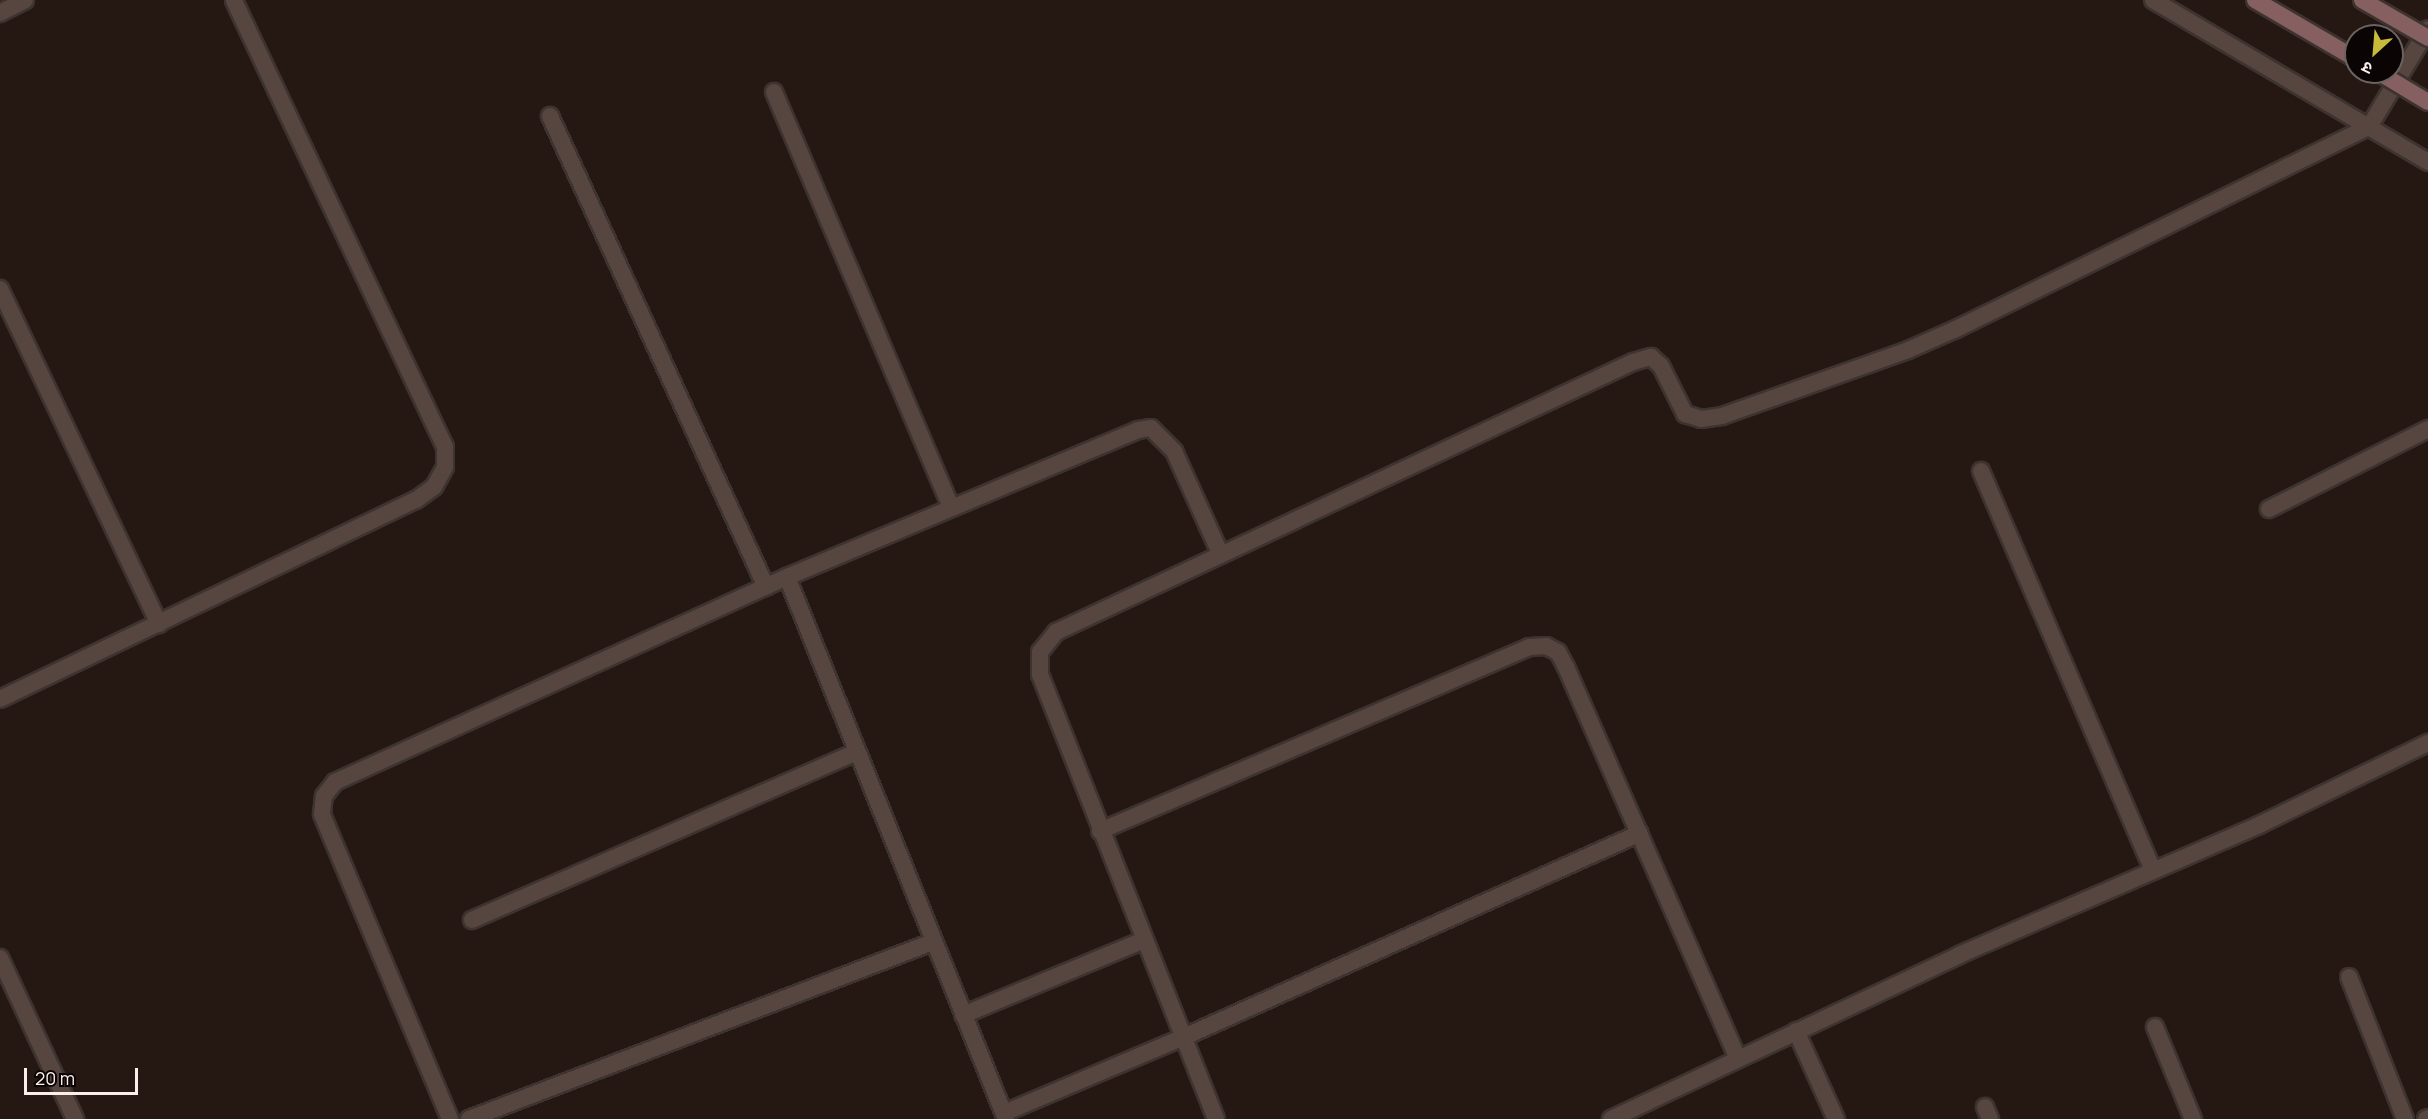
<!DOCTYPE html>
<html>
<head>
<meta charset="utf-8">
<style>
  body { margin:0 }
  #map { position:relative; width:2428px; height:1119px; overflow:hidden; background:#251812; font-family:Manrope,"Noto Sans Devanagari",sans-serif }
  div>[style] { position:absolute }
  .roads { filter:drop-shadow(2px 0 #3d3330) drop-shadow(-2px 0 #3d3330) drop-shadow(0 2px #3d3330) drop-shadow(0 -2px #3d3330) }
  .minor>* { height:16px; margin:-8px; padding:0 8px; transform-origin:8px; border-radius:8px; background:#56463f }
  .tertiary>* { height:16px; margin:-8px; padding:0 8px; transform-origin:8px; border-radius:8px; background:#56463f }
  .secondary>* { height:16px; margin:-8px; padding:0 8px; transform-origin:8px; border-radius:8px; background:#866060 }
  .bridges { filter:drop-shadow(2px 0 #3d3330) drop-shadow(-2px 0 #3d3330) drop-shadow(0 2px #3d3330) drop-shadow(0 -2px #3d3330) }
  .secondary-bridge>* { height:16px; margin:-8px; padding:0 8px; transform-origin:8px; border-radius:8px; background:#866060 }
  span { translate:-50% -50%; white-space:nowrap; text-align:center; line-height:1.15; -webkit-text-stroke:6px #0a0504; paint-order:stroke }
  .north { position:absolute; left:2344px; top:24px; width:60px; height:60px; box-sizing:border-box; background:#0a0504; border:2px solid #6a6360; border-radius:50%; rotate:206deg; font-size:16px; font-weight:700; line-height:24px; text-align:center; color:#f9efeb }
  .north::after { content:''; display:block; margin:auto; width:21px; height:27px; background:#c8bb3b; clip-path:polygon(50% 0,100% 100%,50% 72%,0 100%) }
  .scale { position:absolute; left:24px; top:1068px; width:114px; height:27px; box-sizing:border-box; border:3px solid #f9efeb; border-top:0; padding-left:8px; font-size:18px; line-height:21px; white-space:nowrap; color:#f9efeb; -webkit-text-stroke:4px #0a0504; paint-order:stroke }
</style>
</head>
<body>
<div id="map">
  <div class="roads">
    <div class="minor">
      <i style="left:0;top:13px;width:28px;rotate:-27deg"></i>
      <i style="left:774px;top:92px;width:450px;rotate:66.9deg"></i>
      <i style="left:550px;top:116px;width:518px;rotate:65.36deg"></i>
      <i style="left:0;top:289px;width:371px;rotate:64.6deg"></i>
      <i style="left:1981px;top:471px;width:435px;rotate:66.7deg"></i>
      <i style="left:2269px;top:509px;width:178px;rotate:-26.7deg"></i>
      <i style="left:787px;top:577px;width:585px;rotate:68deg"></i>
      <i style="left:0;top:699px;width:461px;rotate:-25.6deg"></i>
      <i style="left:416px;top:500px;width:22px;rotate:-36deg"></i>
      <i style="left:434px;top:487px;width:23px;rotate:-61deg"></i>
      <i style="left:445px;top:467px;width:20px;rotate:-90deg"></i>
      <i style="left:445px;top:447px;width:494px;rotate:-115.3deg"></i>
      <i style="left:1100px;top:831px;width:467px;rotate:-23.2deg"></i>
      <i style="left:1529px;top:647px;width:17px;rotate:-3deg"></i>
      <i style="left:1546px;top:646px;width:13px;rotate:27deg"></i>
      <i style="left:1558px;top:652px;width:17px;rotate:62deg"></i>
      <i style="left:1566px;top:667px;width:427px;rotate:66.3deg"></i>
      <i style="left:472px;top:920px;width:420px;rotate:-23.6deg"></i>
      <i style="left:0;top:958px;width:178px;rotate:65deg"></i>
      <i style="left:2349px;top:977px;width:153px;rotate:68.5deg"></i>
      <i style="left:963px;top:1015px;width:196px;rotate:-22.5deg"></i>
      <i style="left:2155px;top:1027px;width:100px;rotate:67.6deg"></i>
      <i style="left:1796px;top:1031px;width:97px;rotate:65.6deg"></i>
      <i style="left:1985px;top:1107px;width:13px;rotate:67deg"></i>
      <i style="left:1004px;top:1113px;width:195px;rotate:-22.9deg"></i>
      <i style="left:1184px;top:1037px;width:499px;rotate:-24.1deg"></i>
      <i style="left:450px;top:1119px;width:331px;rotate:-112.8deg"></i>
      <i style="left:322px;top:814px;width:18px;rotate:-84deg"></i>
      <i style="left:324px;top:796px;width:18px;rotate:-52deg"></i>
      <i style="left:335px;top:782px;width:496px;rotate:-24.4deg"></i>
      <i style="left:787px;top:577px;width:381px;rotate:-22.7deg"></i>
      <i style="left:1138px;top:430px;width:13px;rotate:-9deg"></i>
      <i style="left:1151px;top:428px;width:33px;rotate:45deg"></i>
      <i style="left:1174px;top:451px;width:114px;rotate:65.7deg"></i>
      <i style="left:469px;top:1119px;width:497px;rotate:-20.9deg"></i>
      <i style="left:1216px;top:1119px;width:478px;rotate:-111.6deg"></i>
      <i style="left:1040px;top:675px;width:23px;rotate:-90deg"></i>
      <i style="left:1040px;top:652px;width:26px;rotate:-51deg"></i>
      <i style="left:1056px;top:632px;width:637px;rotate:-25.08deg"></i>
      <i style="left:1633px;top:362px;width:19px;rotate:-16deg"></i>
      <i style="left:1651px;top:357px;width:13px;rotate:42deg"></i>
      <i style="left:1661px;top:366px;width:54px;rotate:63.4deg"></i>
      <i style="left:1685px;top:414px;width:17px;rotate:17deg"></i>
      <i style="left:1701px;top:419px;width:21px;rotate:-8deg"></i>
      <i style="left:1722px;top:416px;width:197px;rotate:-19.5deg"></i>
      <i style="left:1908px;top:350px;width:52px;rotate:-23.6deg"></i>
      <i style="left:1956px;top:329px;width:460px;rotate:-26.1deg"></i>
      <i style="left:2369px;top:127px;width:114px;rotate:-59deg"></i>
      <i style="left:1611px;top:1119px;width:385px;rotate:-25.2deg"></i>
      <i style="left:1959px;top:955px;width:327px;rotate:-23.4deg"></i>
      <i style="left:2259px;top:825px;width:188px;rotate:-25.9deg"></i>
      <i style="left:2426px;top:1119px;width:2px;rotate:-27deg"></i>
    </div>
    <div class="tertiary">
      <i style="left:2153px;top:0;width:319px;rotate:30.5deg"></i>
    </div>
    <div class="secondary">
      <i style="left:2255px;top:0;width:117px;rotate:30.3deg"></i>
    </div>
  </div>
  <div class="bridges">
    <div class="secondary-bridge">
      <i style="left:2362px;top:0;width:76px;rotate:29.9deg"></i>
      <i style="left:2378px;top:72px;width:58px;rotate:31deg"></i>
    </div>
  </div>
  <div class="north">उ</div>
  <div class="scale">20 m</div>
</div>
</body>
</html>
